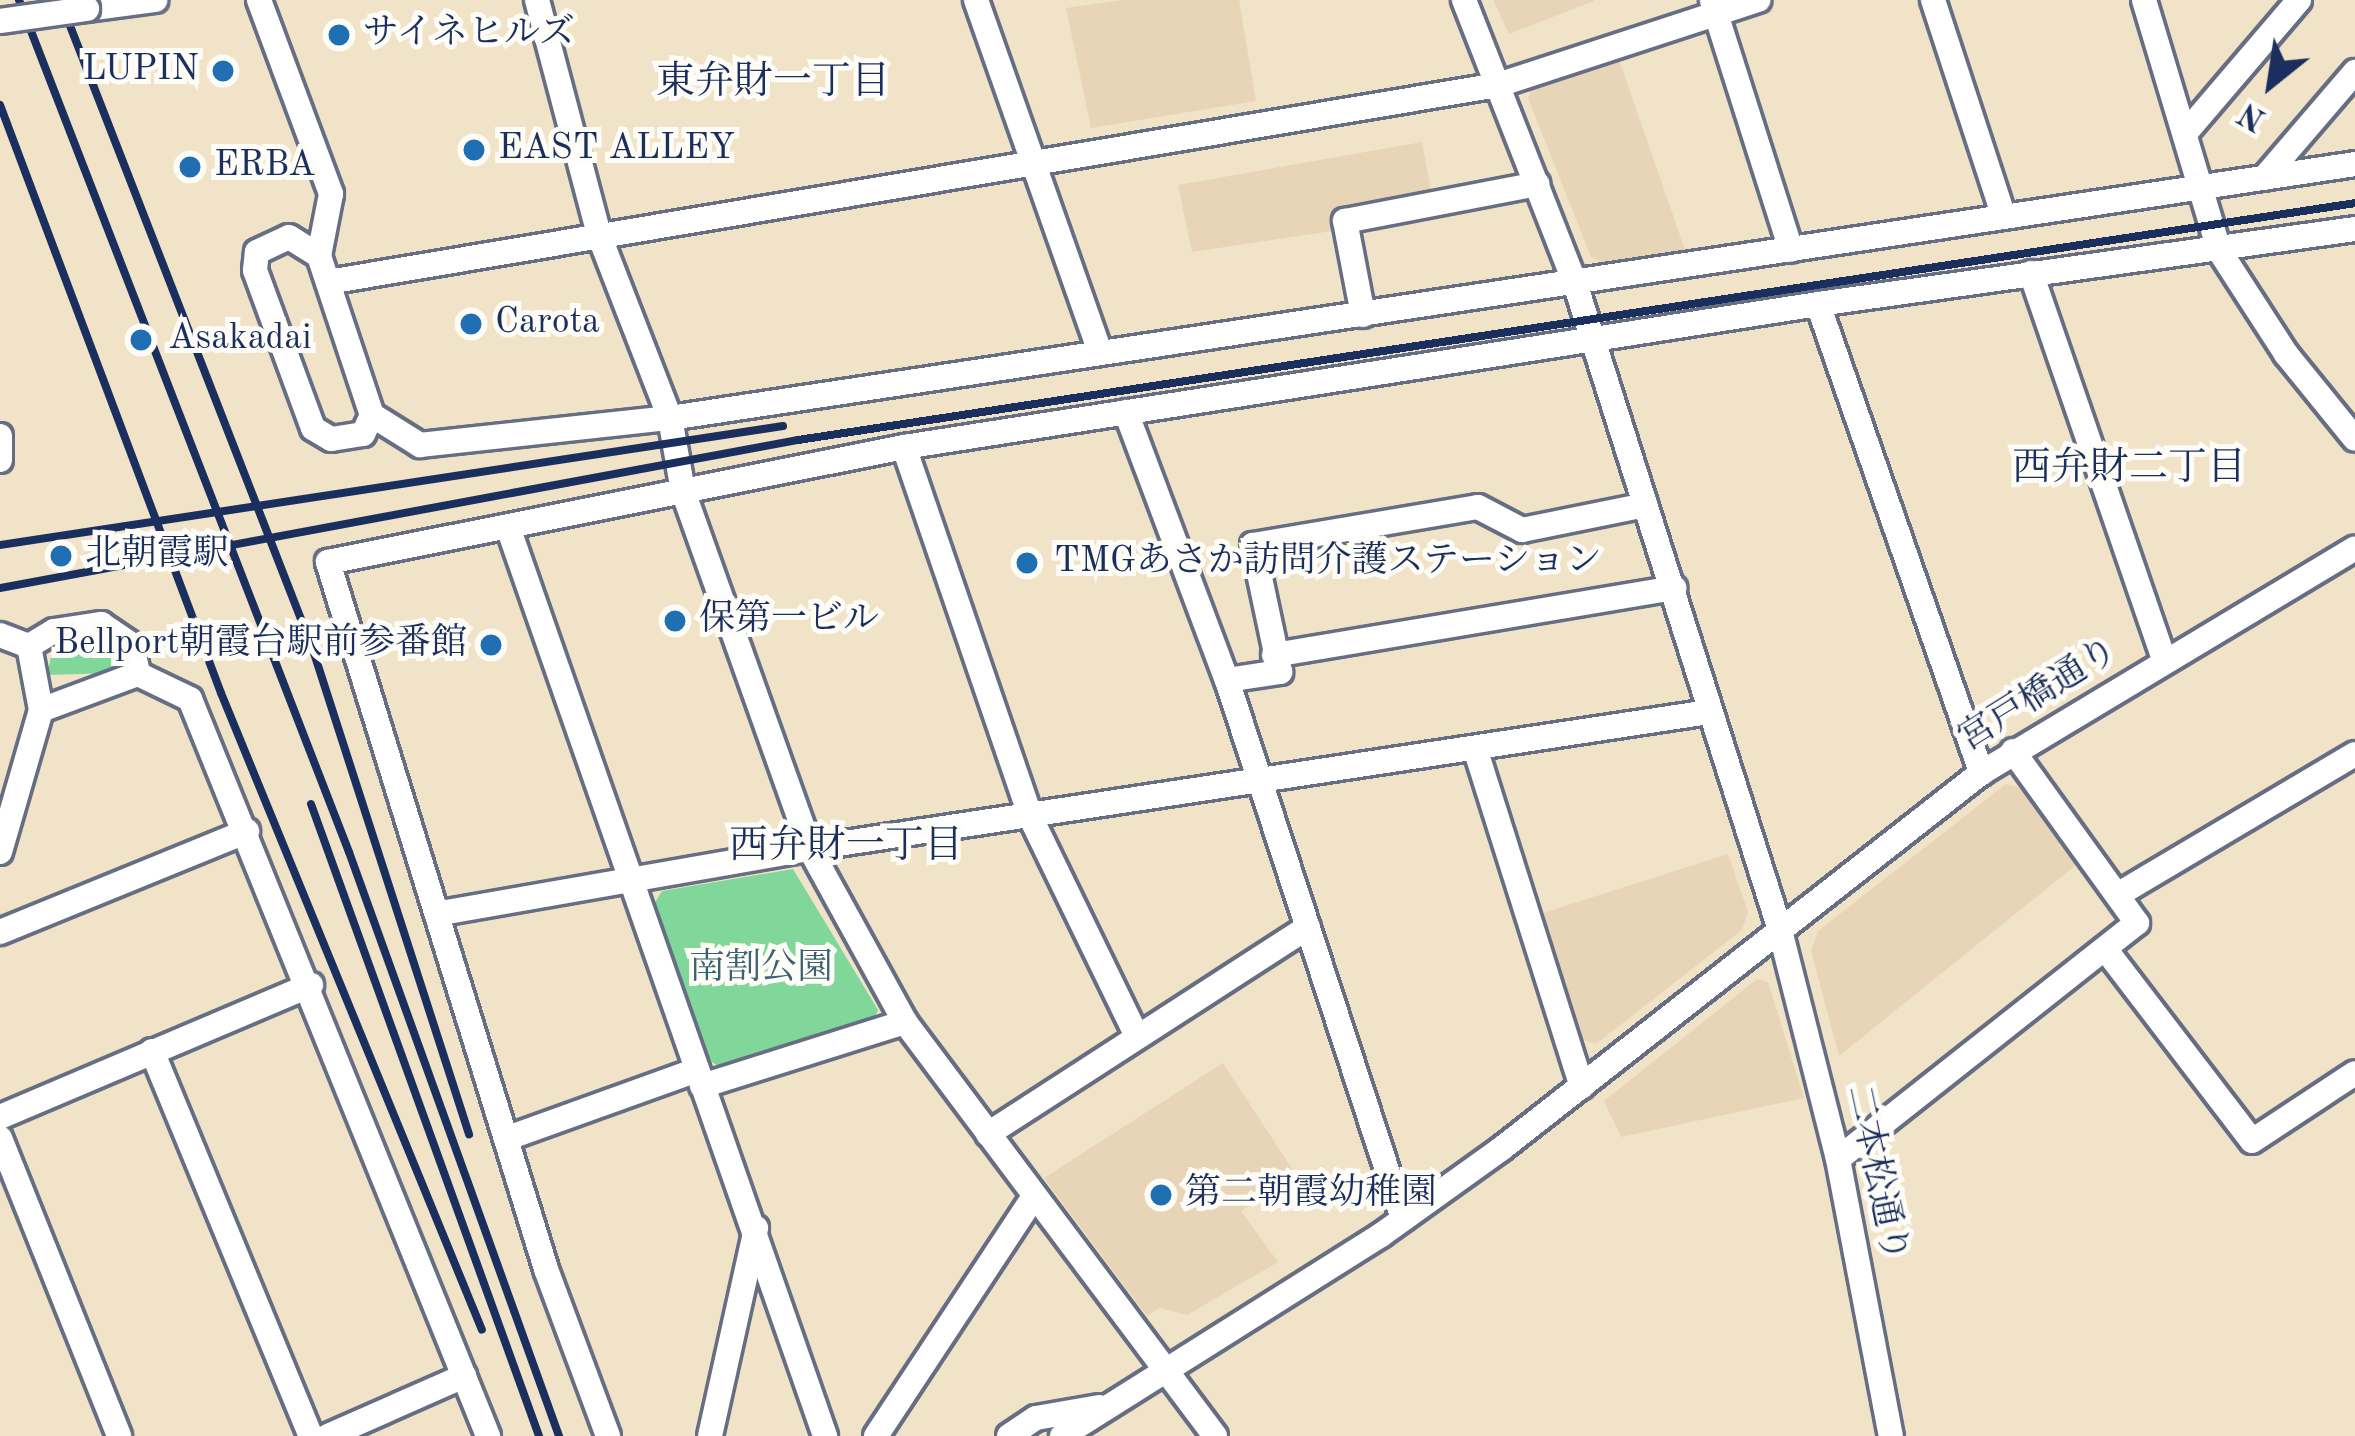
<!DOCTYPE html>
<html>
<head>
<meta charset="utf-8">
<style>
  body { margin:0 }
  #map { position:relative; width:2355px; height:1436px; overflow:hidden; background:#f1e3c7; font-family:"Old Standard TT","Noto Serif JP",serif }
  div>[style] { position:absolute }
  .built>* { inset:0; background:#e8d5b8 }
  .green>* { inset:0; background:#81d699 }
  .roads { filter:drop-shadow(3px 0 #666e83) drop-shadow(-3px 0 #666e83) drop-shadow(0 3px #666e83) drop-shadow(0 -3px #666e83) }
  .minor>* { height:24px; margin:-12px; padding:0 12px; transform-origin:12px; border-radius:12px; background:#fff }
  .rail>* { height:8px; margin:-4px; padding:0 4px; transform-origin:4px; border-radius:4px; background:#1b2f5e }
  .bridges { filter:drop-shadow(3px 0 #666e83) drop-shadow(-3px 0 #666e83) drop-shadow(0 3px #666e83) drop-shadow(0 -3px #666e83) }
  .minor-bridge>* { height:24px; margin:-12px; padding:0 12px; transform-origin:12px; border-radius:12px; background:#fff }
  .dots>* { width:33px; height:33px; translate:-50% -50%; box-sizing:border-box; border:6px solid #fdfcf7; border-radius:50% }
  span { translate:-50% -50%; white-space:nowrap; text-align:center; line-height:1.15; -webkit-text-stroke:10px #fdfcf7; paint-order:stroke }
  .poi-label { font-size:36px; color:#1b2f5e }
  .left { translate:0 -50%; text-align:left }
  .right { translate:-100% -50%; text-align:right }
  .street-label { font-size:36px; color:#1b2f5e }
  .park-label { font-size:36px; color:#3a6170 }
  .neighbourhood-label { font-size:39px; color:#1b2f5e }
  .north { position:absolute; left:2211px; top:24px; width:120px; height:120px; -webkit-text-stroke:9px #fdfcf7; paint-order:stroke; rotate:210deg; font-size:33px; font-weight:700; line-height:48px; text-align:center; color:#1b2f5e }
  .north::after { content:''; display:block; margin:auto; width:42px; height:54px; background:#1b2f5e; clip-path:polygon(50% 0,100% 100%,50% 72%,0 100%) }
</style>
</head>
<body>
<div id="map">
  <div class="built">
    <i style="clip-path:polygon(1122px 0,1239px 0,1256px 101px,1091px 128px,1066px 8px)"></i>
    <i style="clip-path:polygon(1493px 0,1594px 0,1594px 1px,1509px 34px)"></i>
    <i style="clip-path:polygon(1617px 54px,1685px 250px,1603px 262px,1591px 257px,1528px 98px,1534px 85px)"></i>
    <i style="clip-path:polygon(1422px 142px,1431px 191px,1336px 213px,1339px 230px,1192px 252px,1178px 185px)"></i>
    <i style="clip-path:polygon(2006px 784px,2021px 788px,2076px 865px,1839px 1056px,1811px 951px,1818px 931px)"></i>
    <i style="clip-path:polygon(1728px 854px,1748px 912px,1742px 930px,1596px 1044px,1581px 1039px,1540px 914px)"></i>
    <i style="clip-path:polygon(1757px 979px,1768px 982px,1804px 1098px,1621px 1137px,1604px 1101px)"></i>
    <i style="clip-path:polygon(1223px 1063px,1296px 1175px,1241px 1211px,1278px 1262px,1187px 1315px,1160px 1308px,1147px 1316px,1044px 1178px)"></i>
  </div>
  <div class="green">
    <i style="clip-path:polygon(110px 646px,119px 655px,112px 673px,47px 675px,51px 657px)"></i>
    <i style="clip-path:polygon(793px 869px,878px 1010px,873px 1021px,724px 1069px,710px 1061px,654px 904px,662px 891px)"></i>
  </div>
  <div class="roads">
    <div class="minor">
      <i style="left:259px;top:0;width:207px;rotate:69.6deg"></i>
      <i style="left:331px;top:194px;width:63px;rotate:101deg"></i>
      <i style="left:537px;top:0;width:243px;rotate:75.2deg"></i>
      <i style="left:599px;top:235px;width:196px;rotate:68.8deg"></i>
      <i style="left:670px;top:418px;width:74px;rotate:79.9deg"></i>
      <i style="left:683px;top:491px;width:382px;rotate:70.4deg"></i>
      <i style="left:811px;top:851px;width:195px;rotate:61.2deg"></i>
      <i style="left:905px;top:1022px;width:517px;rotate:53.17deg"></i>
      <i style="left:976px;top:0;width:370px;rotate:70.6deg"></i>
      <i style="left:1464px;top:0;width:304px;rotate:68.6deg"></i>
      <i style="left:1575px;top:283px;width:679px;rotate:72.42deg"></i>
      <i style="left:1780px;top:930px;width:236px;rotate:75.8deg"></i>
      <i style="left:1838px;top:1159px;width:282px;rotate:79.2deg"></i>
      <i style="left:1933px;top:0;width:228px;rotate:71.9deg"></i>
      <i style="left:2144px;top:0;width:261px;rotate:73.3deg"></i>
      <i style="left:2219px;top:250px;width:124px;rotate:57.2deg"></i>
      <i style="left:2286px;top:354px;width:109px;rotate:50.9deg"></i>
      <i style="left:1712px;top:1px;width:261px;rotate:72.4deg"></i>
      <i style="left:87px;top:9px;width:69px;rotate:-7.5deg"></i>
      <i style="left:2188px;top:130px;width:171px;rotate:-49.5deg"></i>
      <i style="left:2264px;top:178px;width:140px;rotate:-49.4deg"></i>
      <i style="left:289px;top:237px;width:36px;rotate:32deg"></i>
      <i style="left:319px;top:256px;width:168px;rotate:71.6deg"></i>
      <i style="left:372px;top:415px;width:21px;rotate:115deg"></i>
      <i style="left:363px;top:434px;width:32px;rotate:171deg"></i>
      <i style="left:331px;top:439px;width:21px;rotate:-149deg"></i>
      <i style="left:313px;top:428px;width:168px;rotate:-110.2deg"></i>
      <i style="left:255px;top:270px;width:18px;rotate:-84deg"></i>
      <i style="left:257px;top:252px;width:35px;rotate:-25deg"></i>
      <i style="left:2031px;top:273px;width:409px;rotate:71deg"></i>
      <i style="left:328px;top:282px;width:1186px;rotate:-9.56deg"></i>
      <i style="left:1498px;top:85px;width:274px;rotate:-18.1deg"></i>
      <i style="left:1818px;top:304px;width:497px;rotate:70.8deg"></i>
      <i style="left:1363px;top:315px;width:96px;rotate:-100.8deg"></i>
      <i style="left:1345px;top:221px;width:196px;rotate:-10.9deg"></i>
      <i style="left:1126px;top:412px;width:286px;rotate:69.4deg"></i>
      <i style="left:1227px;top:680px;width:567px;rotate:71.92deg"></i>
      <i style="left:372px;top:415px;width:57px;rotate:32deg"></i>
      <i style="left:420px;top:445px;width:251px;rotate:-6.2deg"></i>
      <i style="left:670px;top:418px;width:1704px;rotate:-8.57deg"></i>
      <i style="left:0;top:436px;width:24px;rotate:90deg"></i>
      <i style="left:904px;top:447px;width:390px;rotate:71.1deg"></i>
      <i style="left:1030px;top:816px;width:245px;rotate:64.1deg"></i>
      <i style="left:508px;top:527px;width:963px;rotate:70.77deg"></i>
      <i style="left:0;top:635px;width:31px;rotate:21deg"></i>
      <i style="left:1274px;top:655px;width:406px;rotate:-9.5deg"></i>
      <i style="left:138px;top:674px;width:58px;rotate:25.7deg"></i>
      <i style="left:190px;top:699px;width:795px;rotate:67.98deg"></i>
      <i style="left:1227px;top:680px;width:54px;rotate:-8.6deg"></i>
      <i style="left:1280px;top:672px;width:130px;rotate:-102deg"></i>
      <i style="left:1253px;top:545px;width:228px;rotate:-9.6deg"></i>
      <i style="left:1478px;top:507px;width:50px;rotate:27.6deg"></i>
      <i style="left:1522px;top:530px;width:126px;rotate:-11.4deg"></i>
      <i style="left:41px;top:710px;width:103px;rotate:-20.4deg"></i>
      <i style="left:1475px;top:748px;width:355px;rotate:72.5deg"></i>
      <i style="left:0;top:852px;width:148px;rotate:-73.9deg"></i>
      <i style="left:41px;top:710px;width:65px;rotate:-100.6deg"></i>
      <i style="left:29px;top:646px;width:29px;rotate:-31deg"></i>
      <i style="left:54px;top:631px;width:48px;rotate:-8.5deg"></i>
      <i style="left:101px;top:624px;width:37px;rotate:34deg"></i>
      <i style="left:132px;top:645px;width:30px;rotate:78deg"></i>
      <i style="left:2119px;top:894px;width:274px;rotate:-30.7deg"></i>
      <i style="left:441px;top:913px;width:403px;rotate:-9.9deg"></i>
      <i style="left:838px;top:844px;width:881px;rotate:-8.62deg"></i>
      <i style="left:0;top:932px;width:267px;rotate:-22.2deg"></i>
      <i style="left:2106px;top:950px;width:240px;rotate:52.6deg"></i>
      <i style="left:2252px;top:1141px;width:123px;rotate:-33.4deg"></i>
      <i style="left:152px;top:1051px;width:417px;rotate:67.6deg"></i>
      <i style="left:702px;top:1086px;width:213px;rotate:-17.5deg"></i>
      <i style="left:0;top:1117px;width:338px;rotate:-23deg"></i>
      <i style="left:988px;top:1134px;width:381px;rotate:-32.9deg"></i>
      <i style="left:0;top:1138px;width:321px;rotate:68.2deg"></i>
      <i style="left:508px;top:1138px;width:201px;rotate:-19.8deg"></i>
      <i style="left:1838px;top:1159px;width:381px;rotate:-38.3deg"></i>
      <i style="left:2137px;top:923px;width:212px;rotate:-125.8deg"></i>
      <i style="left:328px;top:1436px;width:149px;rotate:-23.8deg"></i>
      <i style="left:608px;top:1436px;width:178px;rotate:-110.4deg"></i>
      <i style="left:546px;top:1269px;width:740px;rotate:-107.14deg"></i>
      <i style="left:328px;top:562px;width:587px;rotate:-11.29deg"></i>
      <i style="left:904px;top:447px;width:925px;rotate:-8.89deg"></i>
      <i style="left:1818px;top:304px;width:542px;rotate:-7.95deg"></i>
      <i style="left:710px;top:1436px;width:213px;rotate:-77.5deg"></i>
      <i style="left:876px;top:1436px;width:287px;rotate:-56.6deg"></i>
      <i style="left:1009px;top:1436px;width:32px;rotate:-34deg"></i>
      <i style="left:1036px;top:1418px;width:64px;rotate:-9.9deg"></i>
      <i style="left:1062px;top:1436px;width:377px;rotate:-32.2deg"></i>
      <i style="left:1381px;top:1235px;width:148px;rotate:-35.6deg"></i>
      <i style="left:1501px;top:1149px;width:610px;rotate:-38.07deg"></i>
      <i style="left:1981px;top:773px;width:436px;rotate:-31deg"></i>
    </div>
  </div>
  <div class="rail">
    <i style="left:19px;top:0;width:914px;rotate:68.83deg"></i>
    <i style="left:349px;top:852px;width:621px;rotate:70.22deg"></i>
    <i style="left:60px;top:0;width:698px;rotate:68.73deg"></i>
    <i style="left:313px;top:650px;width:509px;rotate:72.14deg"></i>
    <i style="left:0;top:105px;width:628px;rotate:69.4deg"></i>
    <i style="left:221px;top:693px;width:688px;rotate:67.72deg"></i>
    <i style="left:0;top:545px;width:792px;rotate:-8.64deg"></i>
    <i style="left:0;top:588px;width:812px;rotate:-10.51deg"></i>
    <i style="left:798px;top:440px;width:1575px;rotate:-8.65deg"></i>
    <i style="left:311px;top:804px;width:672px;rotate:70.16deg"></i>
  </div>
  <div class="bridges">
    <div class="minor-bridge">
      <i style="left:0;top:21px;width:88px;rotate:-7.9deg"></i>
    </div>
  </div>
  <div class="dots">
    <i style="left:339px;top:35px;background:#1f6fb2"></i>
    <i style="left:223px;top:71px;background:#1f6fb2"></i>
    <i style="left:474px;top:150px;background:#1f6fb2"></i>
    <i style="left:190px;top:167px;background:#1f6fb2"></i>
    <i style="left:471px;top:324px;background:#1f6fb2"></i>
    <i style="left:141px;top:340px;background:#1f6fb2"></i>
    <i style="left:61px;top:556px;background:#1f6fb2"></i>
    <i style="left:1027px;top:563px;background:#1f6fb2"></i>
    <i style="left:675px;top:621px;background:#1f6fb2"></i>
    <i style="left:491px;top:645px;background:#1f6fb2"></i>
    <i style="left:1161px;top:1195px;background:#1f6fb2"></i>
  </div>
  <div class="poi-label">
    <span class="left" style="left:363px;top:35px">サイネヒルズ</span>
    <span class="right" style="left:199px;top:71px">LUPIN</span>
    <span class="left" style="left:498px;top:150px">EAST ALLEY</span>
    <span class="left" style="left:214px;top:167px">ERBA</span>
    <span class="left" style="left:495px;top:324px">Carota</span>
    <span class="left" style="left:168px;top:340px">Asakadai</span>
    <span class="left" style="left:85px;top:556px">北朝霞駅</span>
    <span class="left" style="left:1054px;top:563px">TMGあさか訪問介護ステーション</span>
    <span class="left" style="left:699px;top:621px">保第一ビル</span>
    <span class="right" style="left:467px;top:645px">Bellport朝霞台駅前参番館</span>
    <span class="left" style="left:1185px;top:1195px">第二朝霞幼稚園</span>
  </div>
  <div class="street-label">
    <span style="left:2039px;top:696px;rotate:-32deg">宮戸橋通り</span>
    <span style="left:1875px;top:1174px;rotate:78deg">二本松通り</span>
  </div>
  <div class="park-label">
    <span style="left:761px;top:970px">南割公園</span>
  </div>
  <div class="neighbourhood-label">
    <span style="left:773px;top:83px">東弁財一丁目</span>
    <span style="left:2129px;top:469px">西弁財二丁目</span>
    <span style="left:846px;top:847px">西弁財一丁目</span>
  </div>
  <div class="north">N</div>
</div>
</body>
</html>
